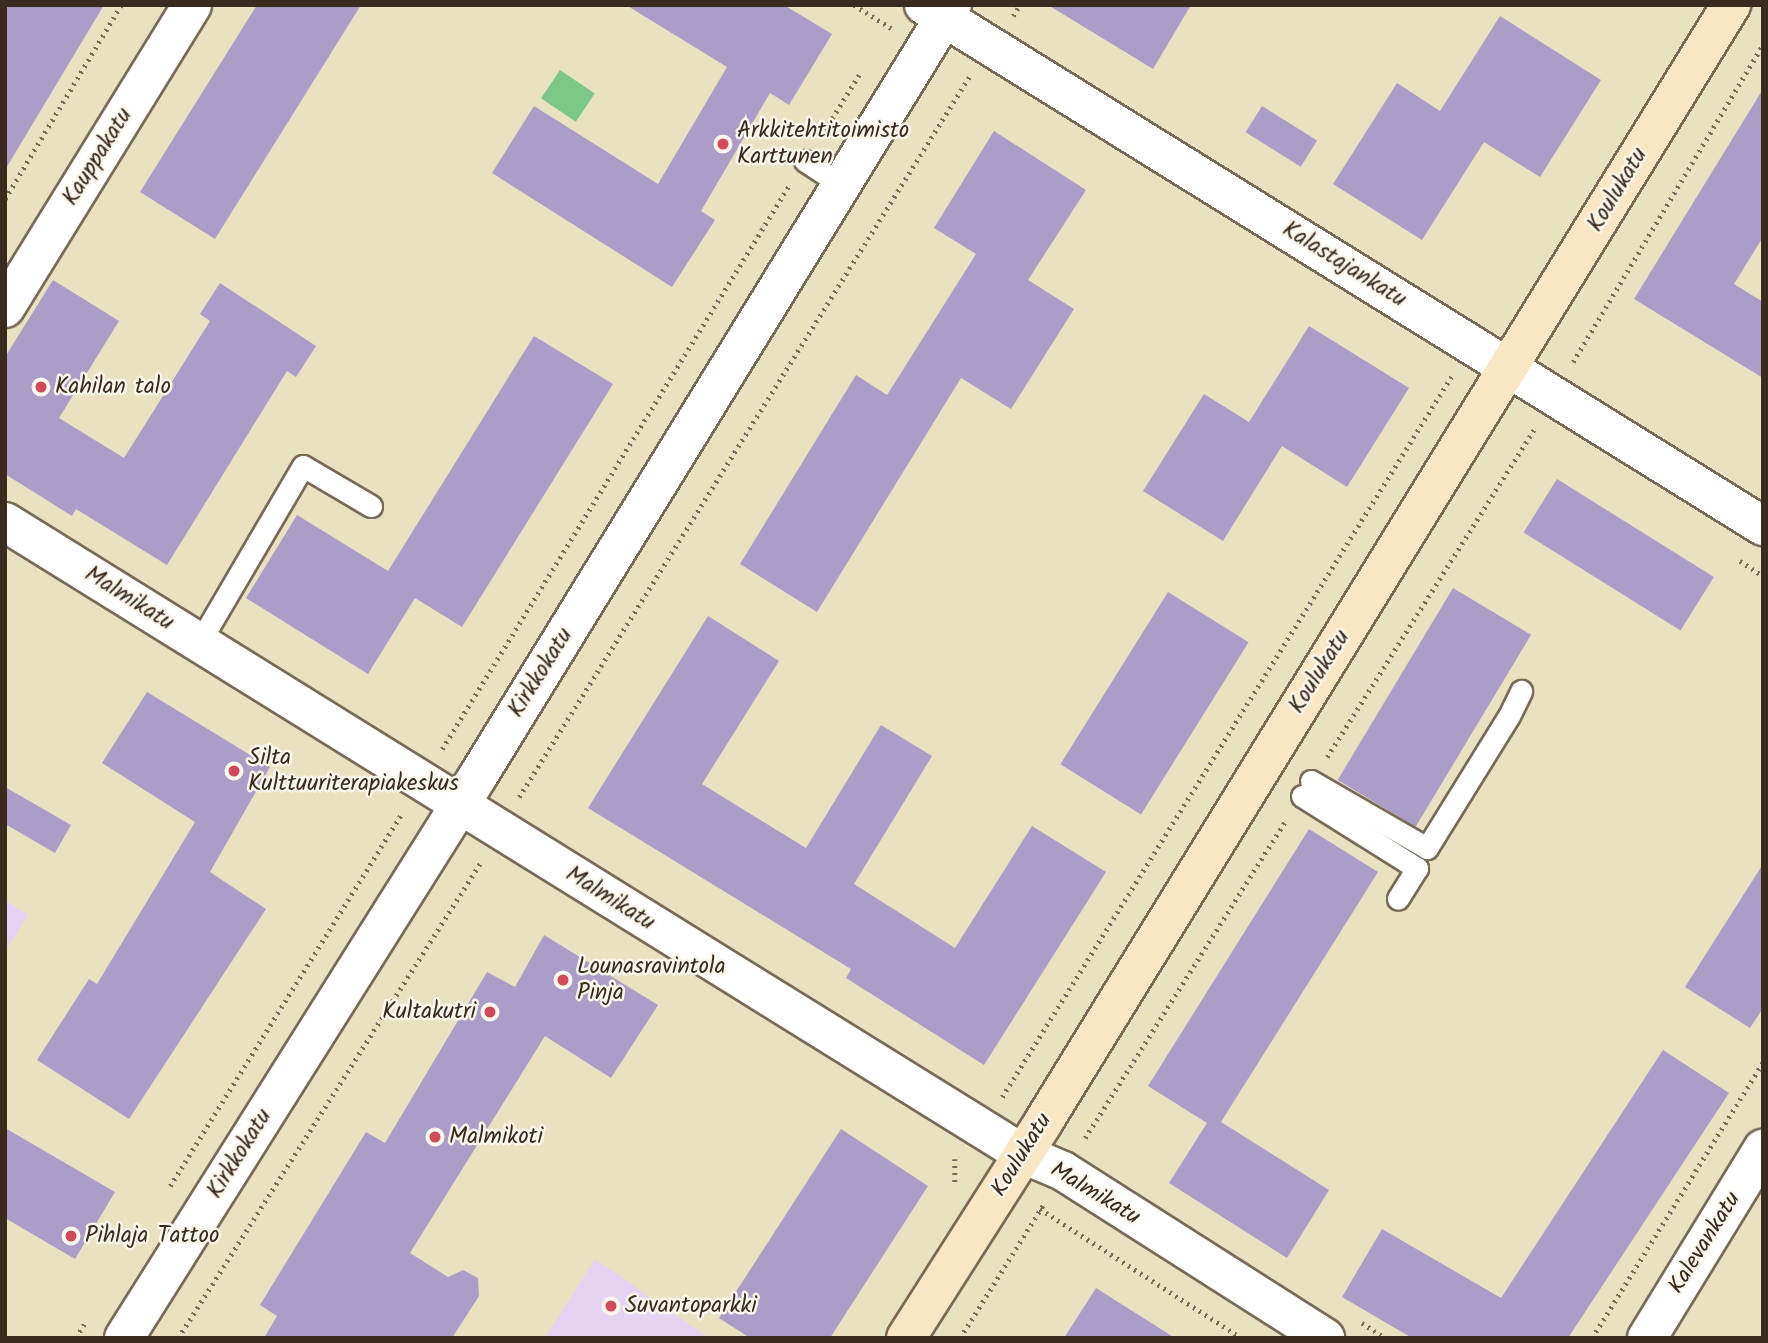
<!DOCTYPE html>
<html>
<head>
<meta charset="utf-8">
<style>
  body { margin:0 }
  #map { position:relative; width:1768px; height:1343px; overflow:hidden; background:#e9e2c1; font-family:Kalam,sans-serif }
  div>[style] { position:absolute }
  .built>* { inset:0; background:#e4d3f2 }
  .green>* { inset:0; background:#7cc887; transform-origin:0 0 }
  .building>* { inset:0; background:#aa9ec8; transform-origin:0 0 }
  .path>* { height:4.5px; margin-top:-2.25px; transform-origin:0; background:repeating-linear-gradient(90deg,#786a57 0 2px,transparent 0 7px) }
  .roads { filter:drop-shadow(2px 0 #786a57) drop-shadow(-2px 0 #786a57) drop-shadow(0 2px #786a57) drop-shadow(0 -2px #786a57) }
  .lane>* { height:21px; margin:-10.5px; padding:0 10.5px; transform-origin:10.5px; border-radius:10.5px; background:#fff }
  .street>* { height:38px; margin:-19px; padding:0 19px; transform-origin:19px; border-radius:19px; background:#fff }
  .secondary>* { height:38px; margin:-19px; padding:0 19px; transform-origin:19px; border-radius:19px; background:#fbe6c4 }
  .dots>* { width:19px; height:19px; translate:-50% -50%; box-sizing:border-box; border:4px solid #fbf7ec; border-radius:50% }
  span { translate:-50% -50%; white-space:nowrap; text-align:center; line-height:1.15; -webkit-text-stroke:5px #fbf7ec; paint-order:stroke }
  .poi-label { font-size:23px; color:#3b2a1e }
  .left { translate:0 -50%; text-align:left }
  .right { translate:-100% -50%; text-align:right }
  .street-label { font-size:23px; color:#3b2a1e }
  .frame { position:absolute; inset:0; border:7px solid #3b2a1e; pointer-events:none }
</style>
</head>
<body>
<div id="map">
  <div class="built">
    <i style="clip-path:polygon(5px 900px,28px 915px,5px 952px)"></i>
    <i style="clip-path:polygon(595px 1259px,709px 1338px,545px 1338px)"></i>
  </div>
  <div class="green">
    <i style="left:560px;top:70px;width:42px;height:34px;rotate:34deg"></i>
  </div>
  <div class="building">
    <i style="clip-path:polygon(5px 5px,104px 5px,5px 170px)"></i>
    <i style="clip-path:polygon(257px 5px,361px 5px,215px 239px,140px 192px)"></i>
    <i style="clip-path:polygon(626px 5px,784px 5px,832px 34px,789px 105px,770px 93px,701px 211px,715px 220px,672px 287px,492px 173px,534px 106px,658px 184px,727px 67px)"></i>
    <i style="clip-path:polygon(1048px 5px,1191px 5px,1153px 69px)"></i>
    <i style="clip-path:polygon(1500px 16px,1601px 80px,1540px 177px,1484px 142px,1422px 240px,1333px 184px,1397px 83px,1440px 111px)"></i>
    <i style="clip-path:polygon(1763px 89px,1763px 237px,1734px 284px,1763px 302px,1763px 378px,1634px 299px)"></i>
    <i style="left:1262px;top:106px;width:65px;height:31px;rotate:32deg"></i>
    <i style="clip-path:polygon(994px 131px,1086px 190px,1028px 280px,1074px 309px,1011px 409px,961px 378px,817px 612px,740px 564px,856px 375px,887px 395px,976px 254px,934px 228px)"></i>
    <i style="clip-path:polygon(53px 280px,119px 321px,59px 418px,124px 458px,210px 321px,200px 314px,220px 283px,316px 346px,296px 377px,287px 371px,167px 565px,76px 509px,72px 516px,5px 474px,5px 357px)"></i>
    <i style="clip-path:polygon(1309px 326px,1409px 388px,1347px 487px,1282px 446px,1223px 541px,1143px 491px,1204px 394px,1249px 422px)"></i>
    <i style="clip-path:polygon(534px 336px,613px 384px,462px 627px,415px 598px,368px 674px,246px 598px,297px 515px,388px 571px)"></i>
    <i style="left:1557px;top:479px;width:185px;height:63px;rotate:32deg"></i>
    <i style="left:1453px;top:588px;width:91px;height:224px;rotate:31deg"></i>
    <i style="left:1168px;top:592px;width:95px;height:203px;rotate:32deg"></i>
    <i style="clip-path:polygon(708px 616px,779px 661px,702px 784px,806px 848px,881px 725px,932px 756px,854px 884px,955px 948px,1032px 826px,1106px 872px,984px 1065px,846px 978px,851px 969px,588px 808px)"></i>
    <i style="clip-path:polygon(147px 692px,270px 767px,210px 872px,266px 909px,129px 1119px,37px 1060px,89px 979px,97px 984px,195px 822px,102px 763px)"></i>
    <i style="clip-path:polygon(5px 787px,71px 825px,55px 853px,5px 824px)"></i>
    <i style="clip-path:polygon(1309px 829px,1378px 872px,1221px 1122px,1329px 1190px,1287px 1258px,1169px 1183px,1207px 1123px,1148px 1086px)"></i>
    <i style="clip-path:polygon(1763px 864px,1763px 1008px,1750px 1028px,1685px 987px)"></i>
    <i style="clip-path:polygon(544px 935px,658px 1005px,611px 1078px,545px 1036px,410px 1253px,448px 1277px,463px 1270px,478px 1278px,479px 1296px,452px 1338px,264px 1338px,277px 1316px,260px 1305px,366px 1132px,385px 1143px,487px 972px,515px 987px)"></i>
    <i style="clip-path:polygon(1663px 1050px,1729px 1093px,1568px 1338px,1412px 1338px,1342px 1297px,1382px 1229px,1501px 1298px)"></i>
    <i style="clip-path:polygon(5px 1128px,115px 1192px,75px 1259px,5px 1218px)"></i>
    <i style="clip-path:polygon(841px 1129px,928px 1186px,830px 1338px,750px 1338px,719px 1318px)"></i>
    <i style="clip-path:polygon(1096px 1288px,1175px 1338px,1064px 1338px)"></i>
  </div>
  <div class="path">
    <i style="left:854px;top:5px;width:44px;rotate:31.9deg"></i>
    <i style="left:1013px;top:16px;width:13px;rotate:-58deg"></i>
    <i style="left:821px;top:136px;width:72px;rotate:-58.1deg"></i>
    <i style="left:5px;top:199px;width:226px;rotate:-59.1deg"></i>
    <i style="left:1573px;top:362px;width:370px;rotate:-59.1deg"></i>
    <i style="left:1740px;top:561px;width:27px;rotate:33deg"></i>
    <i style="left:442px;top:749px;width:664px;rotate:-58.37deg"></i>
    <i style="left:1327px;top:757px;width:387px;rotate:-57.7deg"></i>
    <i style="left:519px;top:797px;width:849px;rotate:-57.99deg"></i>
    <i style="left:1002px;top:1097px;width:849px;rotate:-58.05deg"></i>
    <i style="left:1085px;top:1138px;width:376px;rotate:-57.7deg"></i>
    <i style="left:955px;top:1159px;width:26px;rotate:90deg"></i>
    <i style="left:170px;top:1186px;width:439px;rotate:-58.1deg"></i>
    <i style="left:1040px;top:1209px;width:240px;rotate:32.6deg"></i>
    <i style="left:1362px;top:1323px;width:27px;rotate:33deg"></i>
    <i style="left:76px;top:1338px;width:20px;rotate:-60deg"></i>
    <i style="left:178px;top:1338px;width:564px;rotate:-57.52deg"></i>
    <i style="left:960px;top:1338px;width:157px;rotate:-58deg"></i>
    <i style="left:1592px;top:1338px;width:325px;rotate:-58.2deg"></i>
  </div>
  <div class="roads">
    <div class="lane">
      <i style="left:805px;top:161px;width:44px;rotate:33deg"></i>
      <i style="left:199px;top:643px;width:205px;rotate:-59.6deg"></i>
      <i style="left:303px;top:466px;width:79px;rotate:30.5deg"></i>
      <i style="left:1311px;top:781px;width:134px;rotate:30deg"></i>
      <i style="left:1427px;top:848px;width:155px;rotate:-58.2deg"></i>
      <i style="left:1509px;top:716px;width:28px;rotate:-64deg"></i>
      <i style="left:1302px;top:796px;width:136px;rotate:32.1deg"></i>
      <i style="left:1417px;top:868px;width:36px;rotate:122deg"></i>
    </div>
    <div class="street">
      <i style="left:924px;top:5px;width:988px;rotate:31.84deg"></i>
      <i style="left:5px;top:308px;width:356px;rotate:-58.3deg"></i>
      <i style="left:5px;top:522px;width:1198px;rotate:31.83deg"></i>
      <i style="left:1023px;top:1154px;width:43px;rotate:23deg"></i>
      <i style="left:1063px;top:1171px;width:311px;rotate:32.5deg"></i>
      <i style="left:124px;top:1338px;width:664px;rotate:-57.79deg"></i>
      <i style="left:478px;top:776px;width:905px;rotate:-58.42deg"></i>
      <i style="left:1647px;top:1338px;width:222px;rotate:-58.5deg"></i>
    </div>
    <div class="secondary">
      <i style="left:906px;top:1338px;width:257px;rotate:-57.5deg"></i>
      <i style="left:1044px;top:1121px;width:1311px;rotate:-58.38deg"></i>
    </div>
  </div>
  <div class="dots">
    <i style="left:723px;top:144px;background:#d1495b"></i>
    <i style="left:41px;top:387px;background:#d1495b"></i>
    <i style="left:234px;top:771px;background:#d1495b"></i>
    <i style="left:563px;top:980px;background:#d1495b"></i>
    <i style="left:490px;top:1012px;background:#d1495b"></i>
    <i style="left:435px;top:1137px;background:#d1495b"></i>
    <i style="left:71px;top:1236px;background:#d1495b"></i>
    <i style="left:611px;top:1306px;background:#d1495b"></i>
  </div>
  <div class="poi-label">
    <span class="left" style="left:737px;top:144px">Arkkitehtitoimisto<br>Karttunen</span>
    <span class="left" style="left:55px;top:387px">Kahilan talo</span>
    <span class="left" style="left:248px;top:771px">Silta<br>Kulttuuriterapiakeskus</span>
    <span class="left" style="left:577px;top:980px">Lounasravintola<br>Pinja</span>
    <span class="right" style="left:476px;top:1012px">Kultakutri</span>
    <span class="left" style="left:449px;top:1137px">Malmikoti</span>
    <span class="left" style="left:85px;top:1236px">Pihlaja Tattoo</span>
    <span class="left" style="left:625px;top:1306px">Suvantoparkki</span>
  </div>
  <div class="street-label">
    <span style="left:98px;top:157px;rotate:-58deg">Kauppakatu</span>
    <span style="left:1618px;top:190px;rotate:-59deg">Koulukatu</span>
    <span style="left:1344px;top:265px;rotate:32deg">Kalastajankatu</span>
    <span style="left:129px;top:599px;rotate:32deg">Malmikatu</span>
    <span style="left:1320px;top:672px;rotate:-58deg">Koulukatu</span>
    <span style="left:541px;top:673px;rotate:-58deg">Kirkkokatu</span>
    <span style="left:610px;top:899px;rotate:32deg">Malmikatu</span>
    <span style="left:240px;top:1154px;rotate:-58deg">Kirkkokatu</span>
    <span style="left:1022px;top:1155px;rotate:-58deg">Koulukatu</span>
    <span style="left:1095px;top:1194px;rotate:31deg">Malmikatu</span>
    <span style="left:1705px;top:1243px;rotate:-58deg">Kalevankatu</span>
  </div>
  <div class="frame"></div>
</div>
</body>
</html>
